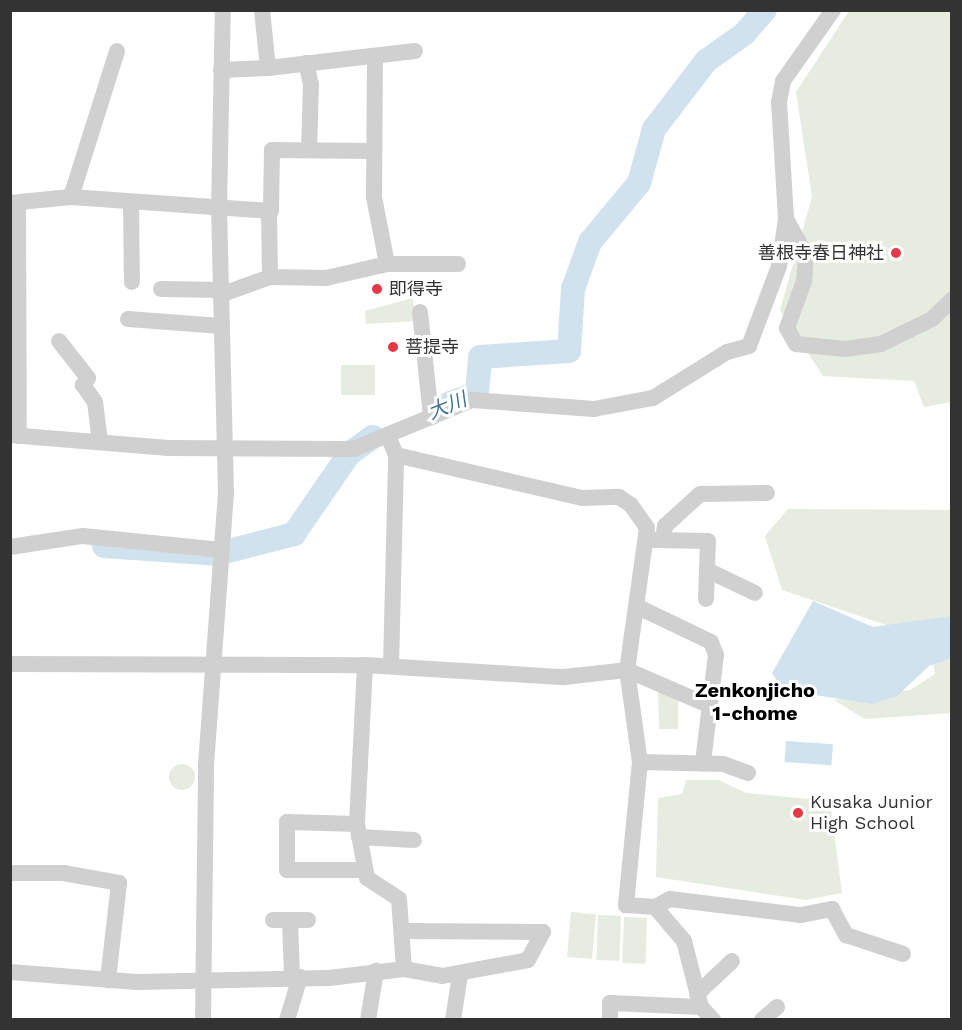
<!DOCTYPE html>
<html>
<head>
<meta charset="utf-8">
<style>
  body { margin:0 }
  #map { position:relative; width:962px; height:1030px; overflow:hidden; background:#fff; font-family:"Work Sans","Noto Sans JP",sans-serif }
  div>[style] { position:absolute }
  .green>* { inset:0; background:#e6ecdf; transform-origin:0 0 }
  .round { border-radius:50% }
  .water>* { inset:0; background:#cfe2ee; transform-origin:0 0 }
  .river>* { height:24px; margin:-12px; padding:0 12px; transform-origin:12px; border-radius:12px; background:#cfe2ee }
  .minor>* { height:16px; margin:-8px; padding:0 8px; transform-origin:8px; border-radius:8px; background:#d0d0d0 }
  .dots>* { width:16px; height:16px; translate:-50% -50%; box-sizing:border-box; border:3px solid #fff; border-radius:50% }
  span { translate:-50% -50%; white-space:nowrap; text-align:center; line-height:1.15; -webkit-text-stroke:6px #fff; paint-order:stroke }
  .poi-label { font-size:18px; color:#333 }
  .right { translate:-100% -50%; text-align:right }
  .left { translate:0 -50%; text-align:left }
  .water-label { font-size:20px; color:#3f7597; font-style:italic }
  .neighbourhood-label { font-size:20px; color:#000; font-weight:700 }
  .frame { position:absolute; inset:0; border:12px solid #333; pointer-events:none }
</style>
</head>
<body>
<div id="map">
  <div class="green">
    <i style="clip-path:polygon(849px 11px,951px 11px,951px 402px,924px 407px,914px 381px,823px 376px,780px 310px,812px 197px,796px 92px)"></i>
    <i style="clip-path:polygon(413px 298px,415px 321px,366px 324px,365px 311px)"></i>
    <i style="left:341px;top:365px;width:34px;height:30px"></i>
    <i style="clip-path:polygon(788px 509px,951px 510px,951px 713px,865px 719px,834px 700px,910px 690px,935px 674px,928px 639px,782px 590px,765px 536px)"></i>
    <i style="clip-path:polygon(658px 690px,678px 697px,678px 729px,659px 729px)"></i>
    <i class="round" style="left:169px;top:764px;width:26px;height:26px"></i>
    <i style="clip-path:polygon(686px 780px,719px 780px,746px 793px,830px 801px,842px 893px,806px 900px,656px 877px,658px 798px,682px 794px)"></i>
    <i style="left:571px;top:912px;width:25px;height:45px;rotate:5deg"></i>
    <i style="left:598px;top:915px;width:23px;height:45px;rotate:2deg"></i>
    <i style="left:624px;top:917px;width:23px;height:46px;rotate:2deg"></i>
  </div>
  <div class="water">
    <i style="clip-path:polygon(813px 601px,873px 627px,951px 616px,951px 658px,929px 666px,897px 696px,872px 704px,783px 690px,772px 673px)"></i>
    <i style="left:786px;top:741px;width:47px;height:21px;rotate:4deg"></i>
  </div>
  <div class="river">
    <i style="left:448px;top:404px;width:31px;rotate:-21deg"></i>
    <i style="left:477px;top:393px;width:36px;rotate:-85deg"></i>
    <i style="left:480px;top:357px;width:89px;rotate:-3.9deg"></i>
    <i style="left:569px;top:351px;width:62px;rotate:-86.3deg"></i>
    <i style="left:573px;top:289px;width:50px;rotate:-70.1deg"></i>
    <i style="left:590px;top:242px;width:77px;rotate:-50.3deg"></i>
    <i style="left:639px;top:183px;width:56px;rotate:-74.5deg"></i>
    <i style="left:654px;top:129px;width:86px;rotate:-52.6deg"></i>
    <i style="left:706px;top:61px;width:47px;rotate:-35.4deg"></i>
    <i style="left:744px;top:34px;width:32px;rotate:-49deg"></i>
    <i style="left:104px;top:546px;width:113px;rotate:4deg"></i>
    <i style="left:217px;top:554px;width:80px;rotate:-14.6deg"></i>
    <i style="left:294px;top:534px;width:97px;rotate:-55.5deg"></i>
    <i style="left:349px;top:454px;width:29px;rotate:-36deg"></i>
  </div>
  <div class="minor">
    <i style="left:262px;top:10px;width:58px;rotate:84.1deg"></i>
    <i style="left:268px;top:68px;width:148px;rotate:-6.6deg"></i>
    <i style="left:375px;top:56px;width:141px;rotate:90.4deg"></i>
    <i style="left:374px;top:197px;width:68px;rotate:79deg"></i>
    <i style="left:306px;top:63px;width:22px;rotate:77deg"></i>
    <i style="left:311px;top:84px;width:66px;rotate:91.7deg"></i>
    <i style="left:221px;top:70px;width:47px;rotate:-2.4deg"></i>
    <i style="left:71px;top:197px;width:153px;rotate:-72.5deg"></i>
    <i style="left:10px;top:203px;width:61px;rotate:-5.6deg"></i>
    <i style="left:71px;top:197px;width:200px;rotate:4deg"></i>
    <i style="left:271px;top:211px;width:61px;rotate:-89.1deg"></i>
    <i style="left:272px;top:150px;width:102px;rotate:0.6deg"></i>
    <i style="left:18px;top:203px;width:233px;rotate:89.8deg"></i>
    <i style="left:131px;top:205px;width:77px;rotate:89.3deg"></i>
    <i style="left:269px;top:212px;width:65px;rotate:89.1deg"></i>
    <i style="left:786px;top:219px;width:41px;rotate:60.9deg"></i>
    <i style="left:806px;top:255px;width:26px;rotate:94deg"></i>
    <i style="left:804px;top:281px;width:50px;rotate:109.9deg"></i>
    <i style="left:787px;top:328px;width:18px;rotate:61deg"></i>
    <i style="left:796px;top:344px;width:49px;rotate:5.8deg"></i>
    <i style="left:845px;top:349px;width:36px;rotate:-8deg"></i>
    <i style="left:881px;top:344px;width:57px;rotate:-26.1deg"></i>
    <i style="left:932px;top:319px;width:28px;rotate:-44deg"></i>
    <i style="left:161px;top:289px;width:59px;rotate:1deg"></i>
    <i style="left:220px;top:295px;width:53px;rotate:-19.8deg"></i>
    <i style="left:270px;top:277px;width:56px;rotate:1deg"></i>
    <i style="left:326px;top:278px;width:63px;rotate:-12.9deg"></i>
    <i style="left:387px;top:264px;width:71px"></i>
    <i style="left:420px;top:312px;width:106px;rotate:84deg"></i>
    <i style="left:128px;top:319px;width:93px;rotate:4.3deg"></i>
    <i style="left:59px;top:341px;width:47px;rotate:51.9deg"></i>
    <i style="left:88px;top:378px;width:9px;rotate:126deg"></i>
    <i style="left:83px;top:385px;width:21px;rotate:55deg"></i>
    <i style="left:95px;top:402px;width:40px;rotate:82.9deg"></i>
    <i style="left:10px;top:435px;width:159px;rotate:4.7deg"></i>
    <i style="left:168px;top:448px;width:185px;rotate:0.3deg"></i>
    <i style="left:353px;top:449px;width:129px;rotate:-22.4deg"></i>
    <i style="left:472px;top:400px;width:122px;rotate:4.2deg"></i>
    <i style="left:594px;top:409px;width:60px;rotate:-10.6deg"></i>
    <i style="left:653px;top:398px;width:87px;rotate:-31.9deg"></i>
    <i style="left:727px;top:352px;width:23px;rotate:-15deg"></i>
    <i style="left:749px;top:346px;width:85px;rotate:-69.4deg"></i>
    <i style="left:779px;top:266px;width:48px;rotate:-81.5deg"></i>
    <i style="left:786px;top:219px;width:117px;rotate:-93.4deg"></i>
    <i style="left:779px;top:102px;width:21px;rotate:-79deg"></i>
    <i style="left:783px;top:81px;width:87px;rotate:-54.8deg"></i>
    <i style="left:388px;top:436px;width:21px;rotate:67deg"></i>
    <i style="left:396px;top:455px;width:191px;rotate:13deg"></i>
    <i style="left:582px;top:498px;width:37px;rotate:-2deg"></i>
    <i style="left:619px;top:497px;width:14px;rotate:34deg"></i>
    <i style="left:631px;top:505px;width:28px;rotate:55deg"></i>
    <i style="left:647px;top:528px;width:143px;rotate:98deg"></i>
    <i style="left:627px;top:670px;width:90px;rotate:23.4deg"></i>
    <i style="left:654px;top:540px;width:54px;rotate:1.1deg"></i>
    <i style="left:708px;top:541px;width:58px;rotate:92deg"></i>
    <i style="left:663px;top:540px;width:14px;rotate:-82deg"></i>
    <i style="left:665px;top:526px;width:47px;rotate:-42.4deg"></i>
    <i style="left:700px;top:494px;width:67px;rotate:-0.9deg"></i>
    <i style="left:10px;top:547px;width:74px;rotate:-8.6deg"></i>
    <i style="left:83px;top:536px;width:139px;rotate:5.8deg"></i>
    <i style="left:707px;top:570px;width:53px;rotate:25.6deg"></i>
    <i style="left:636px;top:606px;width:83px;rotate:25.6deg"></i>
    <i style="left:711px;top:642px;width:14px;rotate:69deg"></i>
    <i style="left:716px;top:655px;width:109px;rotate:96.9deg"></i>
    <i style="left:10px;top:664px;width:355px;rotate:0.2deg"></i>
    <i style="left:365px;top:665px;width:199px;rotate:3.5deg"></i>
    <i style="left:564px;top:677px;width:63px;rotate:-6.3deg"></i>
    <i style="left:627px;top:670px;width:93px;rotate:82deg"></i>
    <i style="left:365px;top:665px;width:159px;rotate:92.9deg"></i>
    <i style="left:357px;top:824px;width:55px;rotate:79.5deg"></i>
    <i style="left:367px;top:878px;width:38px;rotate:33deg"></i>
    <i style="left:399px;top:899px;width:70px;rotate:85.9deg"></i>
    <i style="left:391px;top:666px;width:211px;rotate:-88.6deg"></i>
    <i style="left:748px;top:773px;width:27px;rotate:-160deg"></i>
    <i style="left:723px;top:764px;width:83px;rotate:-178.6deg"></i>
    <i style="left:640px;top:762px;width:144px;rotate:95.6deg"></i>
    <i style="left:626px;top:905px;width:29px;rotate:4deg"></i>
    <i style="left:655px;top:907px;width:17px;rotate:-28deg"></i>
    <i style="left:670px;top:899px;width:132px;rotate:7deg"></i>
    <i style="left:801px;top:915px;width:32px;rotate:-11deg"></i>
    <i style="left:832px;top:909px;width:30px;rotate:62deg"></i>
    <i style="left:846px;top:935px;width:60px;rotate:18.4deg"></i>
    <i style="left:357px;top:824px;width:70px;rotate:-178.4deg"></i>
    <i style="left:287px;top:822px;width:48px;rotate:90deg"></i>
    <i style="left:287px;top:870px;width:76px"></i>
    <i style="left:359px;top:837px;width:55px;rotate:3.1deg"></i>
    <i style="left:10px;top:873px;width:53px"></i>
    <i style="left:63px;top:873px;width:57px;rotate:10.1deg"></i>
    <i style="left:119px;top:883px;width:98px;rotate:96.5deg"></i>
    <i style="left:655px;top:907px;width:45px;rotate:49.5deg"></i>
    <i style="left:684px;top:941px;width:68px;rotate:75.6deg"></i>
    <i style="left:701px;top:1007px;width:18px;rotate:47deg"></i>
    <i style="left:273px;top:920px;width:35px"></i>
    <i style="left:290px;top:920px;width:56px;rotate:88deg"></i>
    <i style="left:10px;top:972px;width:127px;rotate:4.5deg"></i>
    <i style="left:137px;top:982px;width:192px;rotate:-1.2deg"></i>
    <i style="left:329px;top:978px;width:76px;rotate:-6.8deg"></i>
    <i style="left:404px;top:969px;width:39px;rotate:10deg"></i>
    <i style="left:442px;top:976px;width:87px;rotate:-10.5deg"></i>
    <i style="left:528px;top:960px;width:32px;rotate:-62deg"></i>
    <i style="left:543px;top:932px;width:139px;rotate:-179.6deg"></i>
    <i style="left:697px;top:994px;width:48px;rotate:-43.3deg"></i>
    <i style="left:203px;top:1020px;width:255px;rotate:-89.3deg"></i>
    <i style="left:206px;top:765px;width:272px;rotate:-85.8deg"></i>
    <i style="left:226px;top:494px;width:284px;rotate:-91.4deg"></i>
    <i style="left:219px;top:210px;width:200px;rotate:-88.9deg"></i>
    <i style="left:287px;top:1020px;width:45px;rotate:-73.2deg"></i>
    <i style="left:368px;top:1020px;width:50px;rotate:-80.7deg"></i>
    <i style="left:453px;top:1020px;width:46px;rotate:-81.2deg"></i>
    <i style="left:610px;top:1020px;width:17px;rotate:-90deg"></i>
    <i style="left:610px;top:1003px;width:91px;rotate:2.5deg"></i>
    <i style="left:762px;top:1020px;width:20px;rotate:-41deg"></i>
  </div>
  <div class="dots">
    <i style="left:896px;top:253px;background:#e63946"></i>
    <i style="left:377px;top:289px;background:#e63946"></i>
    <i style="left:393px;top:347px;background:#e63946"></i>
    <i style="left:798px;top:813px;background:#e63946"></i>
  </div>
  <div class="poi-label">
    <span class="right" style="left:884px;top:253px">善根寺春日神社</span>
    <span class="left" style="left:389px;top:289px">即得寺</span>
    <span class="left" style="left:405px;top:347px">菩提寺</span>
    <span class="left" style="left:810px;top:813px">Kusaka Junior<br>High School</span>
  </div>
  <div class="water-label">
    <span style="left:447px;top:406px;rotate:-22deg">大川</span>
  </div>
  <div class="neighbourhood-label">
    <span style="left:755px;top:702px">Zenkonjicho<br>1-chome</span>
  </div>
  <div class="frame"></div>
</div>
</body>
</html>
